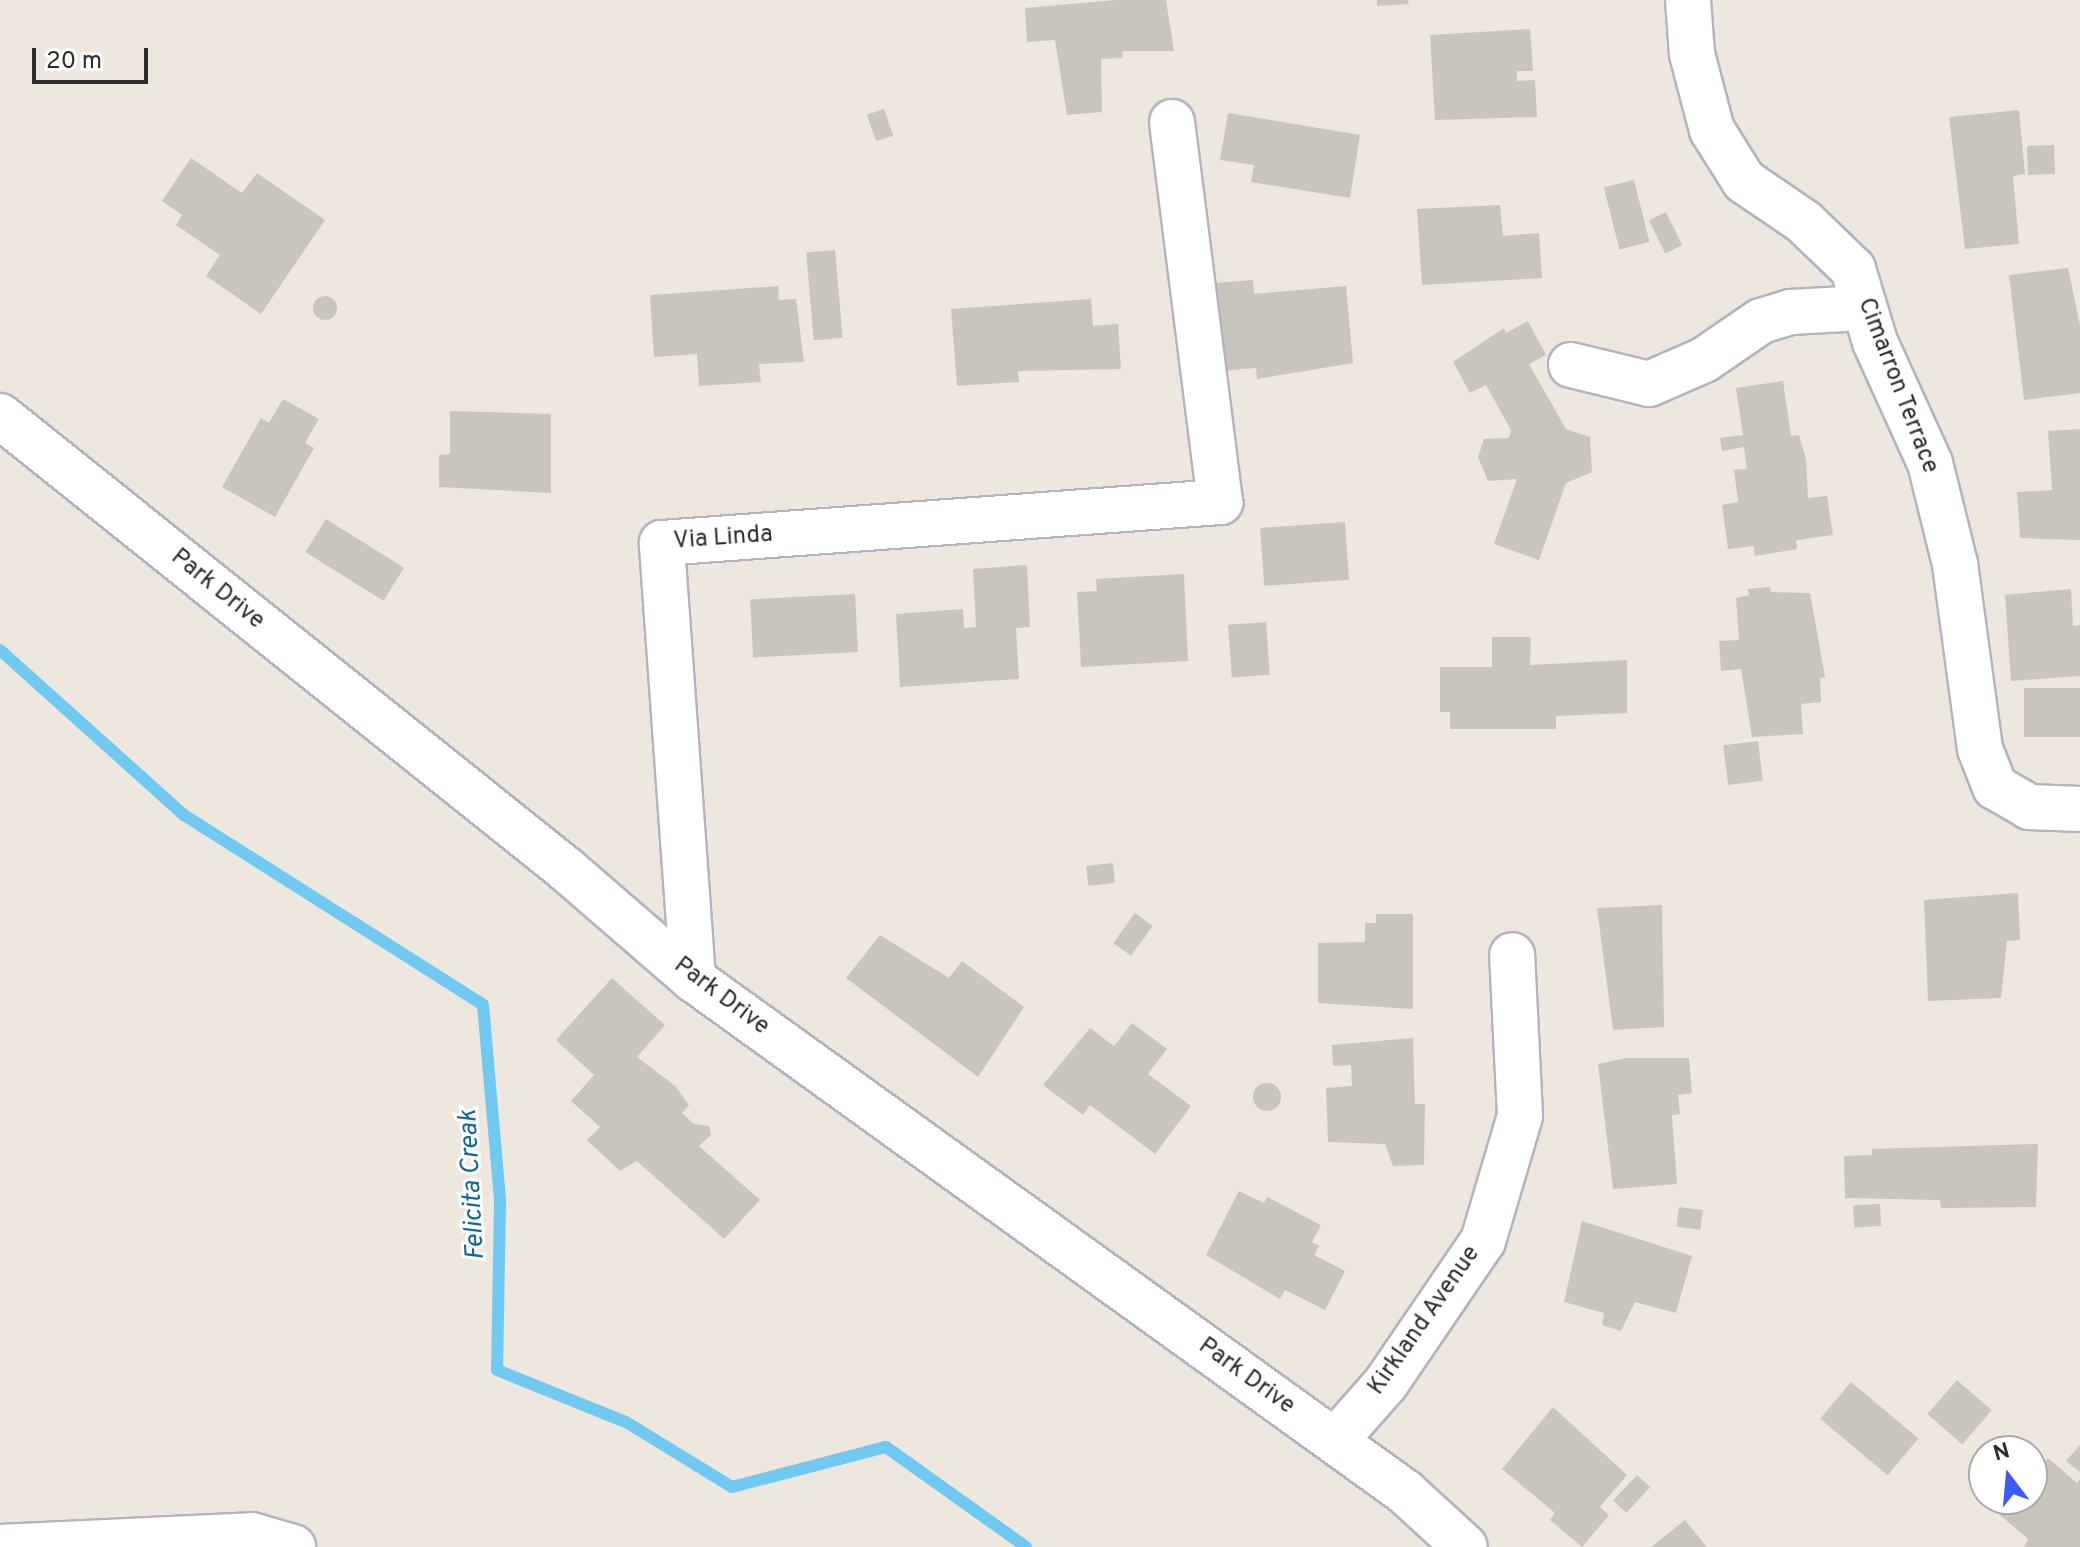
<!DOCTYPE html>
<html>
<head>
<meta charset="utf-8">
<style>
  body { margin:0 }
  #map { position:relative; width:2080px; height:1547px; overflow:hidden; background:#ede7de; font-family:Overpass,sans-serif }
  div>[style] { position:absolute }
  .stream>* { height:12px; margin:-6px; padding:0 6px; transform-origin:6px; border-radius:6px; background:#70c9f0 }
  .building>* { inset:0; background:#c9c5bc; transform-origin:0 0 }
  .round { border-radius:50% }
  .roads { filter:drop-shadow(2px 0 #b2b4bf) drop-shadow(-2px 0 #b2b4bf) drop-shadow(0 2px #b2b4bf) drop-shadow(0 -2px #b2b4bf) }
  .minor>* { height:44px; margin:-22px; padding:0 22px; transform-origin:22px; border-radius:22px; background:#fff }
  span { translate:-50% -50%; white-space:nowrap; text-align:center; line-height:1.15; -webkit-text-stroke:6px #fff; paint-order:stroke }
  .street-label { font-size:24px; color:#2c2c2c }
  .water-label { font-size:26px; color:#0c679f; font-style:italic }
  .north { position:absolute; left:1968px; top:1435px; width:80px; height:80px; box-sizing:border-box; background:#fff; border:2px solid #ababab; border-radius:50%; rotate:344deg; font-size:22px; font-weight:700; line-height:32px; text-align:center; color:#2c2c2c }
  .north::after { content:''; display:block; margin:auto; width:28px; height:36px; background:#3d59fc; clip-path:polygon(50% 0,100% 100%,50% 72%,0 100%) }
  .scale { position:absolute; left:32px; top:48px; width:116px; height:36px; box-sizing:border-box; border:4px solid #2c2c2c; border-top:0; padding-left:10px; font-size:24px; line-height:28px; white-space:nowrap; color:#2c2c2c; -webkit-text-stroke:6px #fff; paint-order:stroke }
</style>
</head>
<body>
<div id="map">
  <div class="stream">
    <i style="left:0;top:650px;width:247px;rotate:41.9deg"></i>
    <i style="left:184px;top:815px;width:354px;rotate:32.4deg"></i>
    <i style="left:483px;top:1005px;width:197px;rotate:85deg"></i>
    <i style="left:500px;top:1201px;width:169px;rotate:91deg"></i>
    <i style="left:497px;top:1370px;width:139px;rotate:22deg"></i>
    <i style="left:626px;top:1422px;width:124px;rotate:31.5deg"></i>
    <i style="left:732px;top:1487px;width:159px;rotate:-14.6deg"></i>
    <i style="left:886px;top:1447px;width:172px;rotate:35.5deg"></i>
  </div>
  <div class="building">
    <i style="clip-path:polygon(1117px 0,1166px 0,1174px 51px,1122px 51px,1123px 58px,1101px 59px,1102px 112px,1067px 115px,1055px 40px,1027px 42px,1025px 8px)"></i>
    <i style="clip-path:polygon(1377px 0,1408px 0,1409px 4px,1377px 6px)"></i>
    <i style="clip-path:polygon(1530px 29px,1533px 71px,1517px 71px,1517px 81px,1535px 80px,1537px 117px,1435px 120px,1430px 35px)"></i>
    <i style="left:884px;top:109px;width:28px;height:18px;rotate:71deg"></i>
    <i style="clip-path:polygon(2019px 110px,2025px 174px,2013px 176px,2019px 244px,1965px 249px,1949px 117px)"></i>
    <i style="clip-path:polygon(1228px 113px,1360px 135px,1350px 198px,1251px 182px,1254px 165px,1220px 160px)"></i>
    <i style="left:2054px;top:145px;width:29px;height:27px;rotate:88deg"></i>
    <i style="clip-path:polygon(191px 158px,242px 193px,257px 173px,325px 220px,261px 314px,206px 276px,220px 255px,176px 225px,182px 215px,162px 201px)"></i>
    <i style="left:1634px;top:180px;width:64px;height:31px;rotate:76deg"></i>
    <i style="clip-path:polygon(1500px 205px,1503px 236px,1539px 233px,1542px 278px,1422px 285px,1417px 209px)"></i>
    <i style="left:1666px;top:212px;width:37px;height:19px;rotate:64deg"></i>
    <i style="left:835px;top:250px;width:88px;height:29px;rotate:85deg"></i>
    <i style="clip-path:polygon(2068px 268px,2080px 325px,2080px 393px,2024px 400px,2009px 275px)"></i>
    <i style="clip-path:polygon(1253px 280px,1254px 294px,1346px 286px,1353px 363px,1257px 379px,1256px 368px,1221px 371px,1214px 283px)"></i>
    <i style="clip-path:polygon(778px 286px,779px 300px,796px 299px,804px 362px,759px 364px,761px 382px,699px 386px,697px 354px,654px 357px,650px 295px)"></i>
    <i class="round" style="left:313px;top:296px;width:24px;height:24px"></i>
    <i style="clip-path:polygon(1091px 299px,1093px 326px,1118px 324px,1121px 369px,1018px 371px,1019px 382px,957px 386px,951px 309px)"></i>
    <i style="clip-path:polygon(1528px 321px,1546px 355px,1529px 364px,1566px 429px,1590px 437px,1592px 472px,1566px 483px,1539px 560px,1494px 544px,1517px 479px,1488px 481px,1478px 457px,1484px 439px,1509px 438px,1511px 430px,1486px 385px,1470px 393px,1453px 362px,1504px 328px,1506px 333px)"></i>
    <i style="clip-path:polygon(1783px 381px,1791px 436px,1799px 435px,1806px 459px,1808px 498px,1827px 496px,1833px 535px,1796px 540px,1797px 549px,1755px 556px,1754px 546px,1728px 549px,1722px 505px,1738px 502px,1734px 470px,1747px 469px,1744px 447px,1722px 451px,1720px 438px,1743px 435px,1736px 388px)"></i>
    <i style="clip-path:polygon(283px 399px,319px 419px,305px 443px,314px 448px,275px 517px,222px 487px,261px 418px,269px 423px)"></i>
    <i style="clip-path:polygon(450px 411px,551px 414px,551px 493px,439px 487px,439px 455px,450px 454px)"></i>
    <i style="clip-path:polygon(2080px 429px,2080px 540px,2020px 538px,2017px 492px,2052px 490px,2048px 431px)"></i>
    <i style="left:326px;top:519px;width:92px;height:39px;rotate:32deg"></i>
    <i style="left:1345px;top:522px;width:58px;height:85px;rotate:86deg"></i>
    <i style="clip-path:polygon(1027px 565px,1030px 627px,1016px 628px,1019px 679px,900px 687px,896px 614px,963px 609px,964px 628px,976px 627px,973px 569px)"></i>
    <i style="clip-path:polygon(1184px 574px,1188px 661px,1081px 667px,1077px 592px,1097px 591px,1096px 579px)"></i>
    <i style="clip-path:polygon(1770px 587px,1771px 592px,1810px 593px,1825px 677px,1820px 678px,1821px 702px,1801px 704px,1803px 734px,1752px 737px,1741px 669px,1721px 671px,1719px 641px,1739px 640px,1736px 598px,1749px 595px,1748px 589px)"></i>
    <i style="clip-path:polygon(2071px 589px,2073px 626px,2080px 625px,2080px 676px,2011px 681px,2005px 595px)"></i>
    <i style="left:855px;top:594px;width:58px;height:105px;rotate:87deg"></i>
    <i style="left:1266px;top:622px;width:53px;height:38px;rotate:86deg"></i>
    <i style="clip-path:polygon(1492px 637px,1531px 637px,1530px 665px,1627px 660px,1627px 713px,1556px 716px,1556px 729px,1450px 729px,1450px 712px,1440px 712px,1440px 667px,1492px 667px)"></i>
    <i style="left:2080px;top:688px;width:49px;height:56px;rotate:90deg"></i>
    <i style="left:1758px;top:741px;width:40px;height:35px;rotate:83deg"></i>
    <i style="left:1113px;top:863px;width:20px;height:27px;rotate:84deg"></i>
    <i style="clip-path:polygon(2018px 893px,2020px 940px,2007px 941px,2001px 998px,1928px 1001px,1924px 900px)"></i>
    <i style="clip-path:polygon(1662px 905px,1664px 1027px,1613px 1030px,1597px 908px)"></i>
    <i style="left:1135px;top:913px;width:22px;height:37px;rotate:36deg"></i>
    <i style="clip-path:polygon(1376px 914px,1413px 914px,1413px 1009px,1318px 1003px,1318px 943px,1365px 942px,1365px 923px,1376px 923px)"></i>
    <i style="clip-path:polygon(880px 935px,949px 978px,962px 961px,1024px 1007px,978px 1077px,846px 978px)"></i>
    <i style="clip-path:polygon(612px 978px,665px 1025px,637px 1057px,675px 1086px,689px 1105px,682px 1113px,694px 1124px,709px 1126px,711px 1135px,699px 1146px,760px 1200px,724px 1239px,637px 1161px,620px 1171px,587px 1140px,600px 1127px,571px 1101px,594px 1075px,556px 1040px)"></i>
    <i style="clip-path:polygon(1132px 1023px,1167px 1049px,1148px 1074px,1191px 1106px,1155px 1154px,1090px 1105px,1083px 1115px,1043px 1085px,1090px 1028px,1114px 1046px)"></i>
    <i style="clip-path:polygon(1413px 1038px,1415px 1104px,1425px 1104px,1424px 1165px,1393px 1166px,1385px 1144px,1328px 1142px,1326px 1088px,1352px 1086px,1351px 1065px,1333px 1066px,1332px 1045px)"></i>
    <i style="clip-path:polygon(1627px 1058px,1689px 1058px,1692px 1093px,1678px 1095px,1680px 1114px,1672px 1115px,1677px 1184px,1613px 1189px,1598px 1064px)"></i>
    <i class="round" style="left:1253px;top:1083px;width:28px;height:28px"></i>
    <i style="clip-path:polygon(2038px 1144px,2036px 1207px,1941px 1208px,1940px 1200px,1845px 1198px,1844px 1156px,1872px 1155px,1872px 1149px)"></i>
    <i style="clip-path:polygon(1239px 1191px,1264px 1203px,1267px 1197px,1321px 1225px,1312px 1242px,1319px 1246px,1314px 1255px,1345px 1271px,1325px 1310px,1285px 1290px,1280px 1299px,1206px 1255px)"></i>
    <i style="left:1880px;top:1204px;width:22px;height:27px;rotate:87deg"></i>
    <i style="left:1679px;top:1207px;width:24px;height:20px;rotate:7deg"></i>
    <i style="clip-path:polygon(1582px 1221px,1692px 1256px,1676px 1313px,1635px 1302px,1621px 1331px,1602px 1325px,1604px 1313px,1564px 1302px)"></i>
    <i style="left:1957px;top:1380px;width:46px;height:45px;rotate:41deg"></i>
    <i style="left:1851px;top:1382px;width:88px;height:48px;rotate:40deg"></i>
    <i style="clip-path:polygon(1553px 1407px,1627px 1475px,1600px 1507px,1609px 1515px,1582px 1547px,1550px 1520px,1555px 1513px,1502px 1469px)"></i>
    <i style="clip-path:polygon(2080px 1445px,2080px 1472px,2066px 1461px)"></i>
    <i style="clip-path:polygon(2048px 1458px,2077px 1483px,2080px 1479px,2080px 1547px,2024px 1547px,2028px 1539px,2000px 1515px,2014px 1499px,2032px 1499px,2032px 1476px)"></i>
    <i style="left:1637px;top:1475px;width:18px;height:35px;rotate:43deg"></i>
    <i style="clip-path:polygon(1685px 1520px,1707px 1547px,1651px 1547px)"></i>
  </div>
  <div class="roads">
    <div class="minor">
      <i style="left:1688px;top:0;width:54px;rotate:85.8deg"></i>
      <i style="left:1692px;top:54px;width:79px;rotate:75.3deg"></i>
      <i style="left:1712px;top:130px;width:60px;rotate:57.9deg"></i>
      <i style="left:1744px;top:181px;width:73px;rotate:34.3deg"></i>
      <i style="left:1804px;top:222px;width:68px;rotate:43.8deg"></i>
      <i style="left:1853px;top:269px;width:76px;rotate:73.2deg"></i>
      <i style="left:1875px;top:342px;width:133px;rotate:65.6deg"></i>
      <i style="left:1930px;top:463px;width:104px;rotate:76.1deg"></i>
      <i style="left:1955px;top:564px;width:187px;rotate:82.3deg"></i>
      <i style="left:1980px;top:749px;width:41px;rotate:68.5deg"></i>
      <i style="left:1995px;top:787px;width:39px;rotate:30deg"></i>
      <i style="left:2029px;top:807px;width:51px;rotate:2.2deg"></i>
      <i style="left:1571px;top:365px;width:80px;rotate:13.7deg"></i>
      <i style="left:1649px;top:384px;width:60px;rotate:-23.6deg"></i>
      <i style="left:1704px;top:360px;width:69px;rotate:-34.4deg"></i>
      <i style="left:1761px;top:321px;width:30px;rotate:-17deg"></i>
      <i style="left:1790px;top:312px;width:74px;rotate:-3.1deg"></i>
      <i style="left:0;top:416px;width:726px;rotate:38.68deg"></i>
      <i style="left:567px;top:870px;width:167px;rotate:40.9deg"></i>
      <i style="left:693px;top:979px;width:878px;rotate:35.77deg"></i>
      <i style="left:1405px;top:1492px;width:81px;rotate:42.5deg"></i>
      <i style="left:693px;top:979px;width:437px;rotate:-94.1deg"></i>
      <i style="left:662px;top:543px;width:560px;rotate:-4.2deg"></i>
      <i style="left:1220px;top:502px;width:383px;rotate:-97.2deg"></i>
      <i style="left:1335px;top:1441px;width:77px;rotate:-48.7deg"></i>
      <i style="left:1386px;top:1383px;width:172px;rotate:-55.7deg"></i>
      <i style="left:1483px;top:1241px;width:130px;rotate:-73.5deg"></i>
      <i style="left:1520px;top:1116px;width:161px;rotate:-92.8deg"></i>
      <i style="left:0;top:1547px;width:252px;rotate:-2.7deg"></i>
      <i style="left:252px;top:1535px;width:43px;rotate:16.3deg"></i>
    </div>
  </div>
  <div class="street-label">
    <span style="left:1897px;top:386px;rotate:69deg">Cimarron Terrace</span>
    <span style="left:723px;top:539px;rotate:-4deg">Via Linda</span>
    <span style="left:217px;top:590px;rotate:39deg">Park Drive</span>
    <span style="left:721px;top:997px;rotate:37deg">Park Drive</span>
    <span style="left:1425px;top:1321px;rotate:-55deg">Kirkland Avenue</span>
    <span style="left:1246px;top:1377px;rotate:36deg">Park Drive</span>
  </div>
  <div class="water-label">
    <span style="left:473px;top:1185px;rotate:-93deg">Felicita Creak</span>
  </div>
  <div class="north">N</div>
  <div class="scale">20 m</div>
</div>
</body>
</html>
